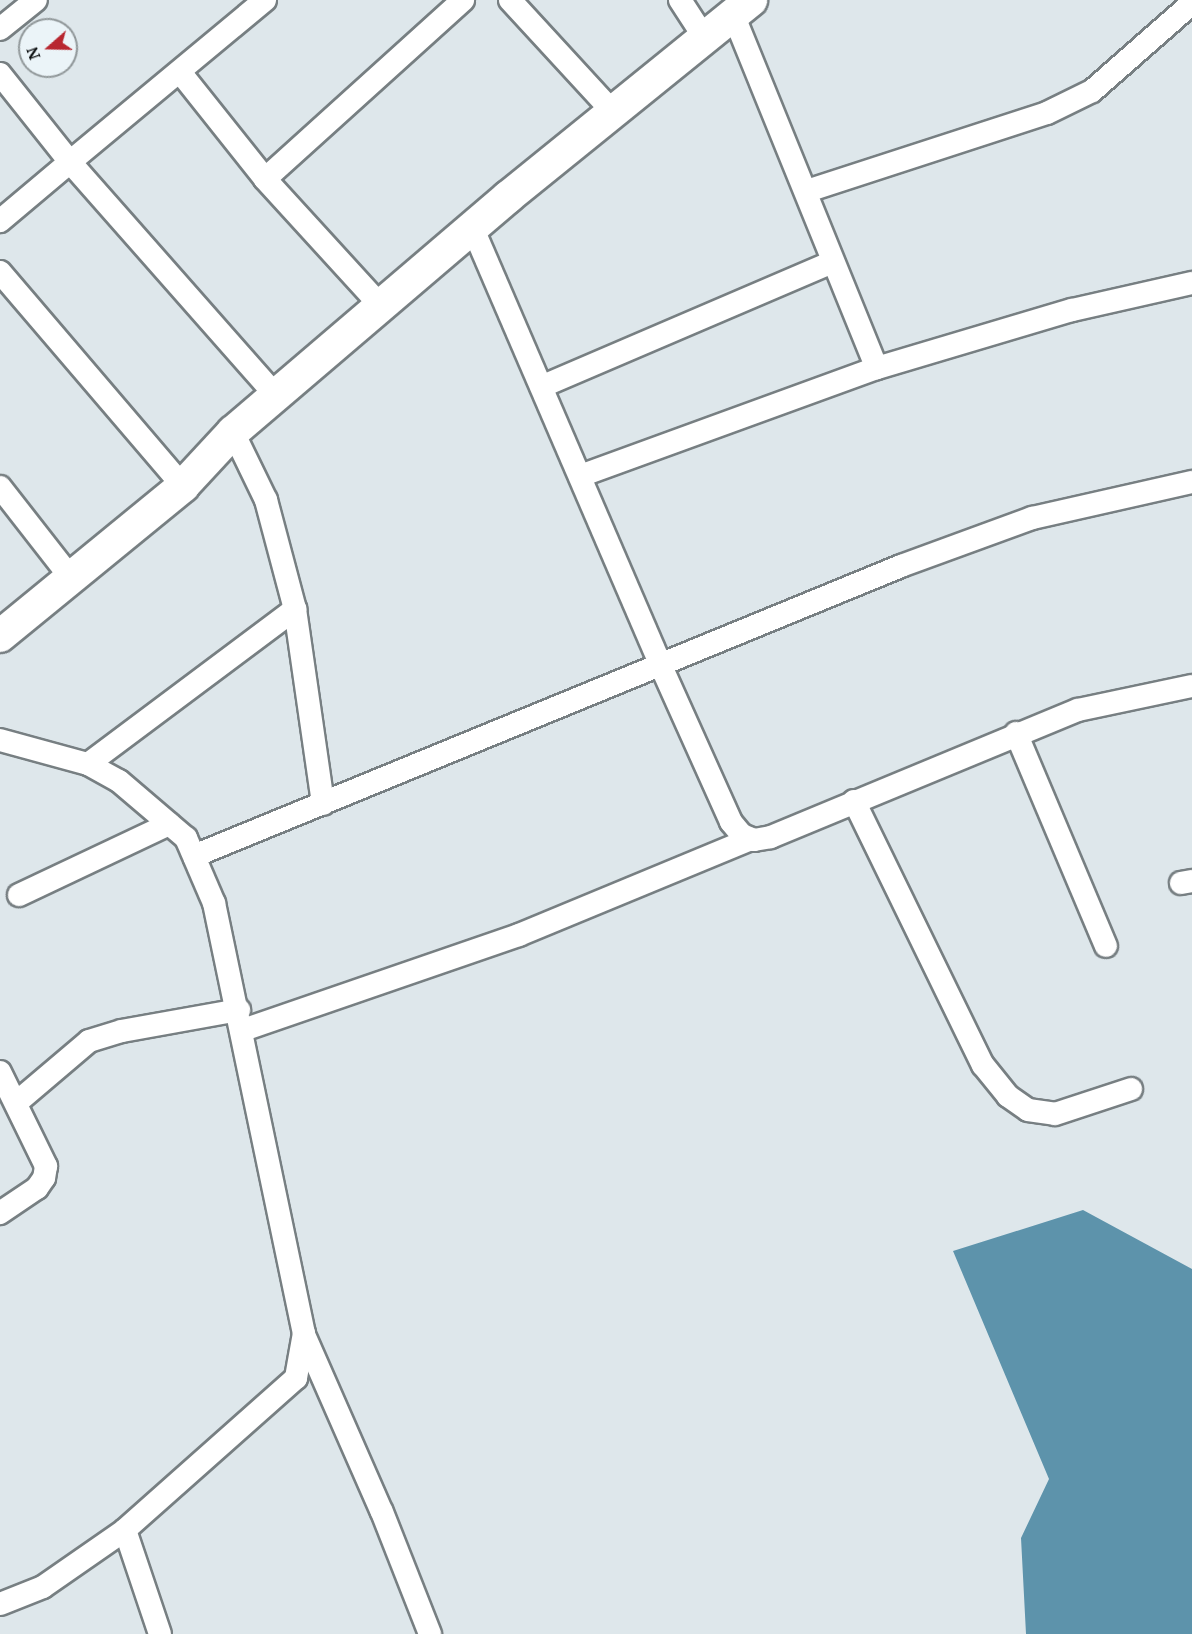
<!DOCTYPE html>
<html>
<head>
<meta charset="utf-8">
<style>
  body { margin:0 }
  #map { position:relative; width:1192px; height:1634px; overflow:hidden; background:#dee7eb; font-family:"PT Serif",serif }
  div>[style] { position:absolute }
  .water>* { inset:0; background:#5d93ab }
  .roads { filter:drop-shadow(2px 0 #777f82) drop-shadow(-2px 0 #777f82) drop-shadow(0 2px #777f82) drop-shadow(0 -2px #777f82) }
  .street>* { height:22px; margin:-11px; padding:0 11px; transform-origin:11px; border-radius:11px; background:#fff }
  .secondary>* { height:32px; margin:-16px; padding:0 16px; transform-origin:16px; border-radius:16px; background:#fff }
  span { translate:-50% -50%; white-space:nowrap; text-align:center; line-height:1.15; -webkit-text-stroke:4.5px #ebf4f8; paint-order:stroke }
  .north { position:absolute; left:18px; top:18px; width:60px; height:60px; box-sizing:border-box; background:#ebf4f8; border:2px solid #91989a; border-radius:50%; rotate:250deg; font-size:16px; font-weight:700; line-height:24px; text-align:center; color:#0a0d0e }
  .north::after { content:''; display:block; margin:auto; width:21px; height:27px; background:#b82730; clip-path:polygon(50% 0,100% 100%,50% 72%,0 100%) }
</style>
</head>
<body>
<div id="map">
  <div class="water">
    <i style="clip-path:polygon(1083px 1210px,1192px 1269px,1192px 1634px,1026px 1634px,1021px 1538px,1049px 1479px,953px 1251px)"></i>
  </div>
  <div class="roads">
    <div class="street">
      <i style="left:265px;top:0;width:254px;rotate:140.3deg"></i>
      <i style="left:70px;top:162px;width:313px;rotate:48.6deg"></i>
      <i style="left:510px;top:0;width:152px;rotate:47.4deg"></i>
      <i style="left:680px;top:0;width:48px;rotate:57deg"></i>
      <i style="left:733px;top:14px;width:382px;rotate:67.9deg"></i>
      <i style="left:0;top:29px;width:46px;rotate:-38.9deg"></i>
      <i style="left:180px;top:72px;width:137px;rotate:51.5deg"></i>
      <i style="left:265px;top:179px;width:172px;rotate:47.6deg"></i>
      <i style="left:0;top:74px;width:112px;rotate:51.5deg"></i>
      <i style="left:70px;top:162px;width:92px;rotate:139.9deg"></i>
      <i style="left:265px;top:179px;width:267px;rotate:-42.1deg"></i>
      <i style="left:807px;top:191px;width:252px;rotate:-18deg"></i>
      <i style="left:1047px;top:113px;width:50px;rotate:-26.1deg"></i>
      <i style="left:1092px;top:91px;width:133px;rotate:-41.3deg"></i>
      <i style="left:473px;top:229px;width:476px;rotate:66.7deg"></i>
      <i style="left:661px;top:666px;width:171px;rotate:65.8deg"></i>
      <i style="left:731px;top:822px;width:17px;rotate:50deg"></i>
      <i style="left:742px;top:835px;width:13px;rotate:23deg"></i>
      <i style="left:754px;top:840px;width:17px;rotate:-10deg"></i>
      <i style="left:771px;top:837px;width:332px;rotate:-22.5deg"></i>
      <i style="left:1078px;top:710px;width:116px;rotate:-11.9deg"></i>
      <i style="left:0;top:272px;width:282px;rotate:49.5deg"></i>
      <i style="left:543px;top:386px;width:314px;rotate:-23.2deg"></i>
      <i style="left:233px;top:432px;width:76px;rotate:64.1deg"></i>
      <i style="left:266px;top:500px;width:113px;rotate:75.1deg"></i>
      <i style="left:580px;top:476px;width:316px;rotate:-20deg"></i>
      <i style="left:877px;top:368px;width:203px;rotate:-16.6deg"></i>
      <i style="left:1072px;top:310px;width:123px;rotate:-12.7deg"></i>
      <i style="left:0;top:487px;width:117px;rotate:52deg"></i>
      <i style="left:1016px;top:733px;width:231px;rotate:67.1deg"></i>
      <i style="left:0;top:740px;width:91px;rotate:15.3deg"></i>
      <i style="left:88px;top:764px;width:35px;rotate:29deg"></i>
      <i style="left:119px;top:781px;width:88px;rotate:40.4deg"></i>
      <i style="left:186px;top:838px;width:71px;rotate:66.7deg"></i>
      <i style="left:214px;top:903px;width:439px;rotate:78.2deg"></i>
      <i style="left:304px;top:1333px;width:46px;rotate:100.1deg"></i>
      <i style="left:296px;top:1378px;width:229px;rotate:138.4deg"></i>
      <i style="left:125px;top:1530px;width:100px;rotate:145.2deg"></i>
      <i style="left:43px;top:1587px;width:46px;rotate:158.4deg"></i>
      <i style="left:88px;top:764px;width:259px;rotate:-36.8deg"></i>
      <i style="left:295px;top:609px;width:197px;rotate:81.8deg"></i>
      <i style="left:854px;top:801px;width:294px;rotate:64deg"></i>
      <i style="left:983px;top:1065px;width:40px;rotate:51deg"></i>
      <i style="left:1008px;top:1096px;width:24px;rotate:35deg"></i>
      <i style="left:1028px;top:1110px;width:27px;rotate:8deg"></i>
      <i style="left:1055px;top:1114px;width:80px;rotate:-18.2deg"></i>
      <i style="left:194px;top:856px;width:764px;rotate:-22.3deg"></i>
      <i style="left:901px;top:566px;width:140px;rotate:-20.1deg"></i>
      <i style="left:1032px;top:518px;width:164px;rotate:-12.7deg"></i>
      <i style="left:1181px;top:883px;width:11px;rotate:-10deg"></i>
      <i style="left:19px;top:895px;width:166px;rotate:-25.3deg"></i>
      <i style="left:243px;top:1030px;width:292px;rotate:-19deg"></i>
      <i style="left:519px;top:935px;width:251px;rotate:-22.5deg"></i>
      <i style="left:0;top:1072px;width:105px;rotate:63.9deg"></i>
      <i style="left:46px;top:1166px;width:12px;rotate:99deg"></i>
      <i style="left:44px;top:1178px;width:12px;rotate:125deg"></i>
      <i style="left:37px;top:1188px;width:45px;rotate:146deg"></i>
      <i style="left:16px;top:1103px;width:96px;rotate:-40.3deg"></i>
      <i style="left:89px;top:1041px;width:34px;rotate:-17deg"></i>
      <i style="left:122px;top:1031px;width:119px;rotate:-10.2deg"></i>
      <i style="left:305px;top:1337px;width:191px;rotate:66.3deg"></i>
      <i style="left:382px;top:1512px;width:131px;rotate:68.5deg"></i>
      <i style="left:125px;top:1530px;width:110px;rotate:71.4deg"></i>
    </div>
    <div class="secondary">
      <i style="left:0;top:636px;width:237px;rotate:-39.3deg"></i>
      <i style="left:183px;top:486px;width:74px;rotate:-47.2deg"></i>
      <i style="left:233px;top:432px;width:362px;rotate:-40.5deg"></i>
      <i style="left:508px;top:197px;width:313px;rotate:-39deg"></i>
    </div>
  </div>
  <div class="north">N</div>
</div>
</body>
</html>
